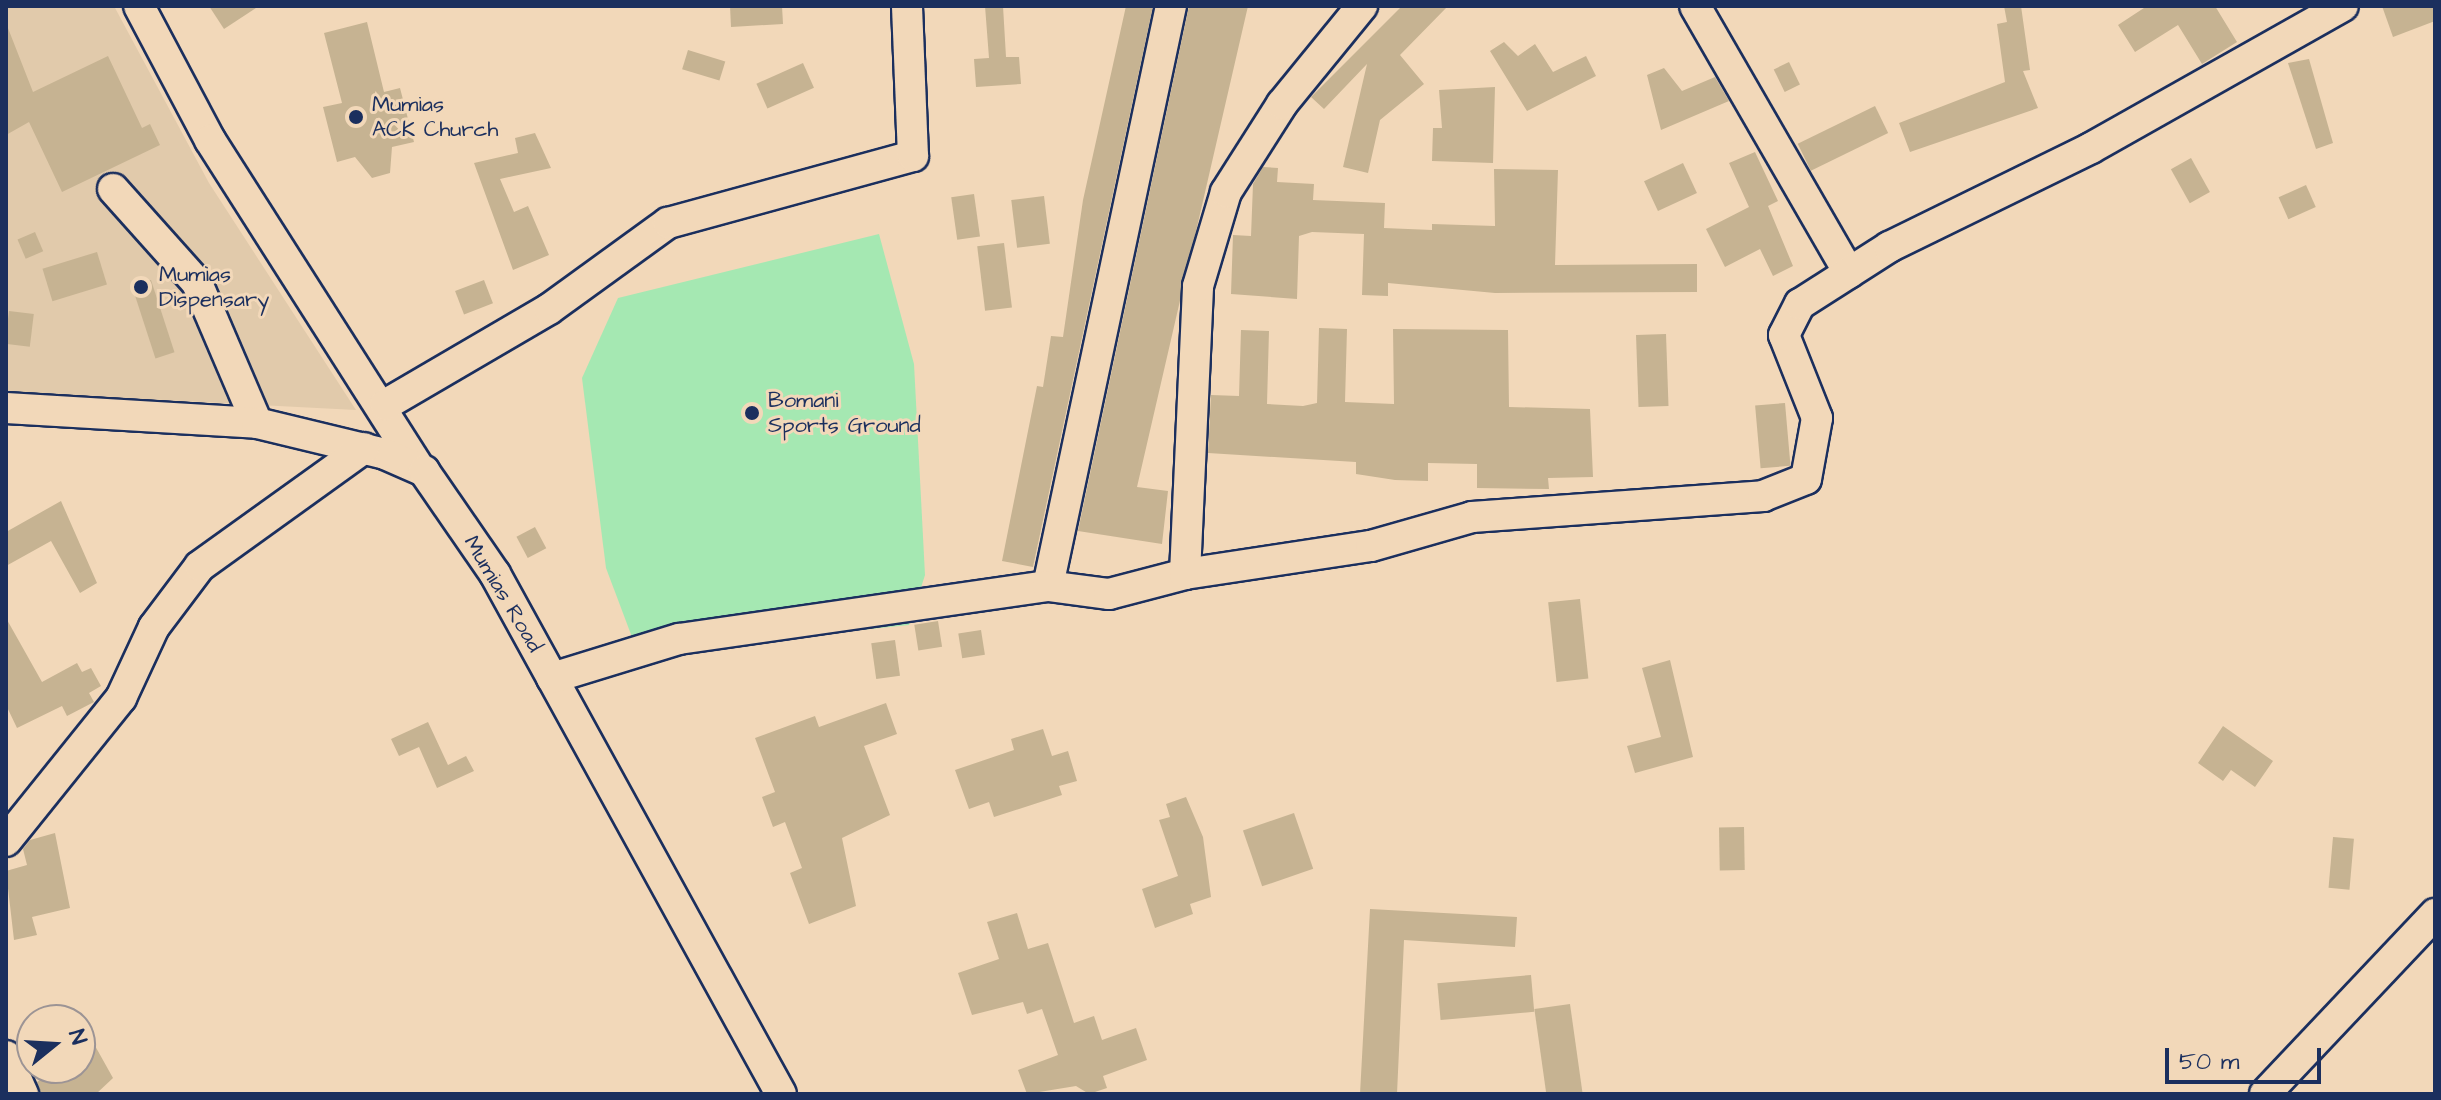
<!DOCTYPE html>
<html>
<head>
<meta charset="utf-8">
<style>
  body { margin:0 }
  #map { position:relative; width:2441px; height:1100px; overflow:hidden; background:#f2d8b9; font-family:"Architects Daughter",sans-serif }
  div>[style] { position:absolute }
  .built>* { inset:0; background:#e1caab }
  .green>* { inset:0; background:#a5e8b2 }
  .building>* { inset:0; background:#c6b392; transform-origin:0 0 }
  .roads { filter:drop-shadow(2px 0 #1b2f5e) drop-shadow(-2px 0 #1b2f5e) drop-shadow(0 2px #1b2f5e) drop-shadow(0 -2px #1b2f5e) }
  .minor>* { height:30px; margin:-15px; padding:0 15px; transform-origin:15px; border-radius:15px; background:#f2d8b9 }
  .dots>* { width:22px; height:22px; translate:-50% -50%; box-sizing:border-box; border:4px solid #f2d8b9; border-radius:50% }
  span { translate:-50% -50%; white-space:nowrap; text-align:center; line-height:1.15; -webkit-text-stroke:6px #f2d8b9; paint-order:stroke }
  .poi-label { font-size:22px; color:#1b2f5e }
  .left { translate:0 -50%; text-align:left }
  .street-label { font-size:22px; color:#1b2f5e }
  .frame { position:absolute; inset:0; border:8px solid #1b2f5e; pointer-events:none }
  .north { position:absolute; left:16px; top:1004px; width:80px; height:80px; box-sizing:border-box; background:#f2d8b9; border:2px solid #9c9495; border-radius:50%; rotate:72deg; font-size:22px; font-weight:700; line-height:32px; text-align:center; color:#1b2f5e }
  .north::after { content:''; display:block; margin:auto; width:28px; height:36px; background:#1b2f5e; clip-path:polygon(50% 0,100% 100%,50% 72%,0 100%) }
  .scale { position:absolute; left:2165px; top:1048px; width:156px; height:36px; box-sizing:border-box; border:4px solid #1b2f5e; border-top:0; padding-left:10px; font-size:24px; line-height:28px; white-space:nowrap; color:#1b2f5e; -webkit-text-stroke:6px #f2d8b9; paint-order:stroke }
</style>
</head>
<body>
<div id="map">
  <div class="built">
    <i style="clip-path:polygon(6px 6px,114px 6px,209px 183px,356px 410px,6px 392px)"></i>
  </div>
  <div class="green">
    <i style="clip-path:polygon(879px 234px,914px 364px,925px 575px,909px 625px,638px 653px,606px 568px,582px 378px,618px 298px)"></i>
  </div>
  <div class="building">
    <i style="clip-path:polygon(209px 6px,259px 6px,224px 29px)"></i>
    <i style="clip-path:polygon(730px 6px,782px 6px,783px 24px,731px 27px)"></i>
    <i style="clip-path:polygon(985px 6px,1003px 6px,1006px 57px,1019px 57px,1021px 84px,976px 87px,974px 59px,989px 58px)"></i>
    <i style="clip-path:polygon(1126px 6px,1153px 6px,1033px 567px,1002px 561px,1037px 386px,1043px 387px,1051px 336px,1063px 337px,1083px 200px)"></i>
    <i style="clip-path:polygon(1189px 6px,1248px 6px,1137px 487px,1168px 491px,1162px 544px,1078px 531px)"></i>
    <i style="clip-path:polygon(1402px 6px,1448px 6px,1400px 55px,1424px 84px,1380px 120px,1368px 173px,1343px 167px,1367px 64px,1324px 109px,1311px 97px)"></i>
    <i style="clip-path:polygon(2004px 6px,2021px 6px,2030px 70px,2023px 71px,2038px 108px,1910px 152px,1899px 123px,2005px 82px,1997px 24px,2007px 22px)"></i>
    <i style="clip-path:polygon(2147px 6px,2215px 6px,2237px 42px,2202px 64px,2178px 25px,2135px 52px,2118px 25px)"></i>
    <i style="clip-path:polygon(2382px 6px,2435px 6px,2435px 21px,2393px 37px)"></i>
    <i style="clip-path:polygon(367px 22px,384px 92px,400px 88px,414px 142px,392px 147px,390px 173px,372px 178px,355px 157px,337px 162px,323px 107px,342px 103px,324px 33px)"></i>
    <i style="clip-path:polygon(6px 23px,33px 92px,108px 56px,142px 128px,150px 124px,160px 145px,62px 192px,29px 122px,6px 135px)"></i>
    <i style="clip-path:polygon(1504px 42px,1518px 56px,1535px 44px,1553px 72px,1586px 56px,1596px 76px,1527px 111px,1490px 51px)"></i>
    <i style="left:688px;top:50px;width:39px;height:20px;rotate:17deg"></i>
    <i style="clip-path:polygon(2309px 59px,2333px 143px,2316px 149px,2288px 63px)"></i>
    <i style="left:1789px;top:62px;width:25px;height:17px;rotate:64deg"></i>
    <i style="left:803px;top:63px;width:27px;height:51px;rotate:66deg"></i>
    <i style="clip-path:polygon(1664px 68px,1682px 91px,1715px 77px,1729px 101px,1661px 130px,1647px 75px)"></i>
    <i style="clip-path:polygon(1495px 87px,1493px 163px,1432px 161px,1433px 128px,1442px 128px,1439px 90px)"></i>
    <i style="left:1875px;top:106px;width:30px;height:86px;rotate:64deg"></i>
    <i style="clip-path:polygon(535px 133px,551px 168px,500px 179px,514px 212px,528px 206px,549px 255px,513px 270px,474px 163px,518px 153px,515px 138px)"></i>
    <i style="clip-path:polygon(1755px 152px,1778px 201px,1768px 206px,1793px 266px,1773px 276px,1760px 249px,1725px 267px,1706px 229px,1749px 207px,1729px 163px)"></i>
    <i style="left:2191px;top:158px;width:39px;height:23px;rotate:61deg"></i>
    <i style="left:1683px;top:163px;width:33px;height:43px;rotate:65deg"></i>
    <i style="clip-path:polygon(1263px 167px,1278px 168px,1277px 182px,1314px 184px,1313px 200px,1385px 203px,1384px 228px,1432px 230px,1432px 224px,1495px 226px,1494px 169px,1558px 170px,1555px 265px,1697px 264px,1697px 292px,1495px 293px,1388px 283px,1388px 296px,1362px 295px,1364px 234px,1312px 232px,1299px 236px,1297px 299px,1231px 294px,1233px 235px,1251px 236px,1253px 184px)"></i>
    <i style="left:2306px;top:185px;width:24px;height:30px;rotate:66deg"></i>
    <i style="left:974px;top:194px;width:43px;height:23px;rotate:82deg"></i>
    <i style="left:1044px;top:196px;width:48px;height:33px;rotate:83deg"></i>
    <i style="left:35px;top:232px;width:21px;height:19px;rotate:67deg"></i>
    <i style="left:1004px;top:243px;width:65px;height:27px;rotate:83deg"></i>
    <i style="left:97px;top:252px;width:34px;height:57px;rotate:73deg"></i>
    <i style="left:151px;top:280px;width:76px;height:20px;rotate:72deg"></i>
    <i style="left:484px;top:280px;width:25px;height:31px;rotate:69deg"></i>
    <i style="left:9px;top:311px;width:25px;height:33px;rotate:7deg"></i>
    <i style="clip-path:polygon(1319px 328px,1347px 329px,1345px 402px,1394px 404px,1393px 329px,1508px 330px,1509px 407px,1590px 409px,1593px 477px,1548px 478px,1549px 489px,1477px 488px,1477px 464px,1428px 463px,1428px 481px,1395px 480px,1356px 474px,1356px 462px,1208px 453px,1211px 395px,1239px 396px,1241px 330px,1269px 331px,1267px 404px,1303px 406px,1317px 403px)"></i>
    <i style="left:1666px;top:334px;width:72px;height:30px;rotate:88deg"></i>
    <i style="left:1785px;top:403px;width:63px;height:30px;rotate:85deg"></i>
    <i style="clip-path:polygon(61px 501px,97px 583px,80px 593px,51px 541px,6px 566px,6px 532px)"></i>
    <i style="left:535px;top:527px;width:24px;height:21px;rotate:62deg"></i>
    <i style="left:1580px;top:599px;width:80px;height:32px;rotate:84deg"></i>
    <i style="clip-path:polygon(6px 618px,42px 682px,77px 663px,82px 672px,91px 668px,101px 686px,89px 693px,94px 702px,67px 716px,62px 706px,17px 728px,6px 705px)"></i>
    <i style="left:938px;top:621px;width:26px;height:24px;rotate:81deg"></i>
    <i style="left:981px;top:630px;width:25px;height:23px;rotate:81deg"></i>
    <i style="left:895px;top:640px;width:36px;height:24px;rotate:82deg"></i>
    <i style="clip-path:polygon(1670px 660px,1693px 757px,1635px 773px,1627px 746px,1661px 737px,1642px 668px)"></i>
    <i style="clip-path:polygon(886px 703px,897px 734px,864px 746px,890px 815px,842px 838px,856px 906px,809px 924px,790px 873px,802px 868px,785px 822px,773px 827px,762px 797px,775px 792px,755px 738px,815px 716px,819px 727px)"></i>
    <i style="clip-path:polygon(428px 722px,448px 765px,466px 756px,474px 771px,437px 788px,419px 747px,399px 756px,391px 739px)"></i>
    <i style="clip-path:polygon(2223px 726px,2273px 761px,2255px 787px,2231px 770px,2223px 781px,2198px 763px)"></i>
    <i style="clip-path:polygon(1043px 729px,1052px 756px,1068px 751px,1077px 781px,1059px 786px,1062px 795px,994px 817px,989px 802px,969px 809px,955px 770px,1014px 750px,1011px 739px)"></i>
    <i style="clip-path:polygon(1186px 797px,1203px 837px,1211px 897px,1190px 904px,1193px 914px,1155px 928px,1142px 889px,1178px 876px,1159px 820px,1170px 817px,1166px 804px)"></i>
    <i style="left:1294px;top:813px;width:59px;height:54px;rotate:71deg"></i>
    <i style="left:1744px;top:827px;width:43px;height:25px;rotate:89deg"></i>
    <i style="clip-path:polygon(55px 833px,70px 908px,32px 917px,37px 935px,14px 940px,6px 871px,27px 865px,23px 849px,30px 840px)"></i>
    <i style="left:2333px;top:837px;width:21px;height:51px;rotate:5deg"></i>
    <i style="clip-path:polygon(1370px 909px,1517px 917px,1515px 947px,1404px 940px,1397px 1094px,1360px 1094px)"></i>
    <i style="clip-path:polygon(1017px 913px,1028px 949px,1048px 943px,1074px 1023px,1094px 1016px,1102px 1040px,1136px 1028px,1147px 1060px,1103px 1076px,1107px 1088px,1089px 1094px,1076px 1086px,1027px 1094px,1018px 1070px,1058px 1055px,1042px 1009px,1027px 1014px,1023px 1002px,972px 1015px,958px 973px,999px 959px,987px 922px)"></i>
    <i style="left:1531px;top:975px;width:37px;height:94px;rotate:85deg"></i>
    <i style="left:1570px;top:1004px;width:91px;height:36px;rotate:82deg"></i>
    <i style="clip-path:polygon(94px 1044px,113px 1078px,96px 1094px,41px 1094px,37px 1082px,58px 1068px,80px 1068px,80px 1053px)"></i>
  </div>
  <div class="roads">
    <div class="minor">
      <i style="left:139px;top:6px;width:152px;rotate:62.1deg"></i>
      <i style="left:210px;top:140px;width:388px;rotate:57.5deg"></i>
      <i style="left:1695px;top:6px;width:308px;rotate:60deg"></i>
      <i style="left:113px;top:189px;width:126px;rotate:48.2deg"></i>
      <i style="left:197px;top:283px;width:152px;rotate:66.8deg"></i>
      <i style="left:385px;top:405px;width:190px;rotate:-30.3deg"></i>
      <i style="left:549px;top:309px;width:147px;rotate:-35.9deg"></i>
      <i style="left:668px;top:223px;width:254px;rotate:-15.3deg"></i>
      <i style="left:913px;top:156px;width:150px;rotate:-92.3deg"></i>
      <i style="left:6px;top:408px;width:251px;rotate:3.4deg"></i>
      <i style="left:257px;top:423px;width:132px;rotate:13.6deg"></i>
      <i style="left:385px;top:454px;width:43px;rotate:23.6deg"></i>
      <i style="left:424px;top:471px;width:125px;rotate:55.4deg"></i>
      <i style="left:495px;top:574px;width:593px;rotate:61.19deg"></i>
      <i style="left:1185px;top:574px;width:288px;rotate:-87.4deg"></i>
      <i style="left:1198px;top:286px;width:98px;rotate:-73.4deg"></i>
      <i style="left:1226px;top:192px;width:104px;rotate:-57.5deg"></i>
      <i style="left:1282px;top:104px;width:127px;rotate:-50.8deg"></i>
      <i style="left:1048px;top:586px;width:593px;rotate:-78.03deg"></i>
      <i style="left:552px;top:678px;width:133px;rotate:-17.1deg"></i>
      <i style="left:679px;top:639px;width:373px;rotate:-8.2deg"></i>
      <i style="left:1048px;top:586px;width:62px;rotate:7.5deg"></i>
      <i style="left:1109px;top:594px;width:79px;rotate:-14.7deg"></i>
      <i style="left:1185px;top:574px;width:188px;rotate:-8.6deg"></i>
      <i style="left:1371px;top:546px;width:105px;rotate:-16deg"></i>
      <i style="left:1472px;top:517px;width:292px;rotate:-4.1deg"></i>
      <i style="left:1763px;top:496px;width:46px;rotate:-21.6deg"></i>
      <i style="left:1806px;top:479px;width:62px;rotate:-79.8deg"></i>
      <i style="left:1817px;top:418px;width:89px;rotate:-111.7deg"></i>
      <i style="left:1784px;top:335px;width:35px;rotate:-63deg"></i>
      <i style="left:1800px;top:304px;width:106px;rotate:-32.6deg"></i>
      <i style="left:1889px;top:247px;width:225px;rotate:-26.1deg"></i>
      <i style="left:2091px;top:148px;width:289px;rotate:-29.4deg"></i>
      <i style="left:6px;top:841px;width:184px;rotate:-51.2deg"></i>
      <i style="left:121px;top:698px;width:78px;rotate:-65.1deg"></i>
      <i style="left:154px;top:627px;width:76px;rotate:-53deg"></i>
      <i style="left:200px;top:566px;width:202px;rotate:-35.7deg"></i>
      <i style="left:6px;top:1056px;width:42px;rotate:65.9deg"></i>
      <i style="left:2265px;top:1094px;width:248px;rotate:-46.6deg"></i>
    </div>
  </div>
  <div class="dots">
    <i style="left:356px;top:117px;background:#1b2f5e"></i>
    <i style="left:141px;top:287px;background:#1b2f5e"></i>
    <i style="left:752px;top:413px;background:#1b2f5e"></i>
  </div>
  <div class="poi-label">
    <span class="left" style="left:372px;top:117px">Mumias<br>ACK Church</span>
    <span class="left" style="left:159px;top:287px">Mumias<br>Dispensary</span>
    <span class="left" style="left:768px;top:413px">Bomani<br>Sports Ground</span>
  </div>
  <div class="street-label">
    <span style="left:503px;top:594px;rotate:59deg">Mumias Road</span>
  </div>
  <div class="frame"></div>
  <div class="north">N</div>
  <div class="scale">50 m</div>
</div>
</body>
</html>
